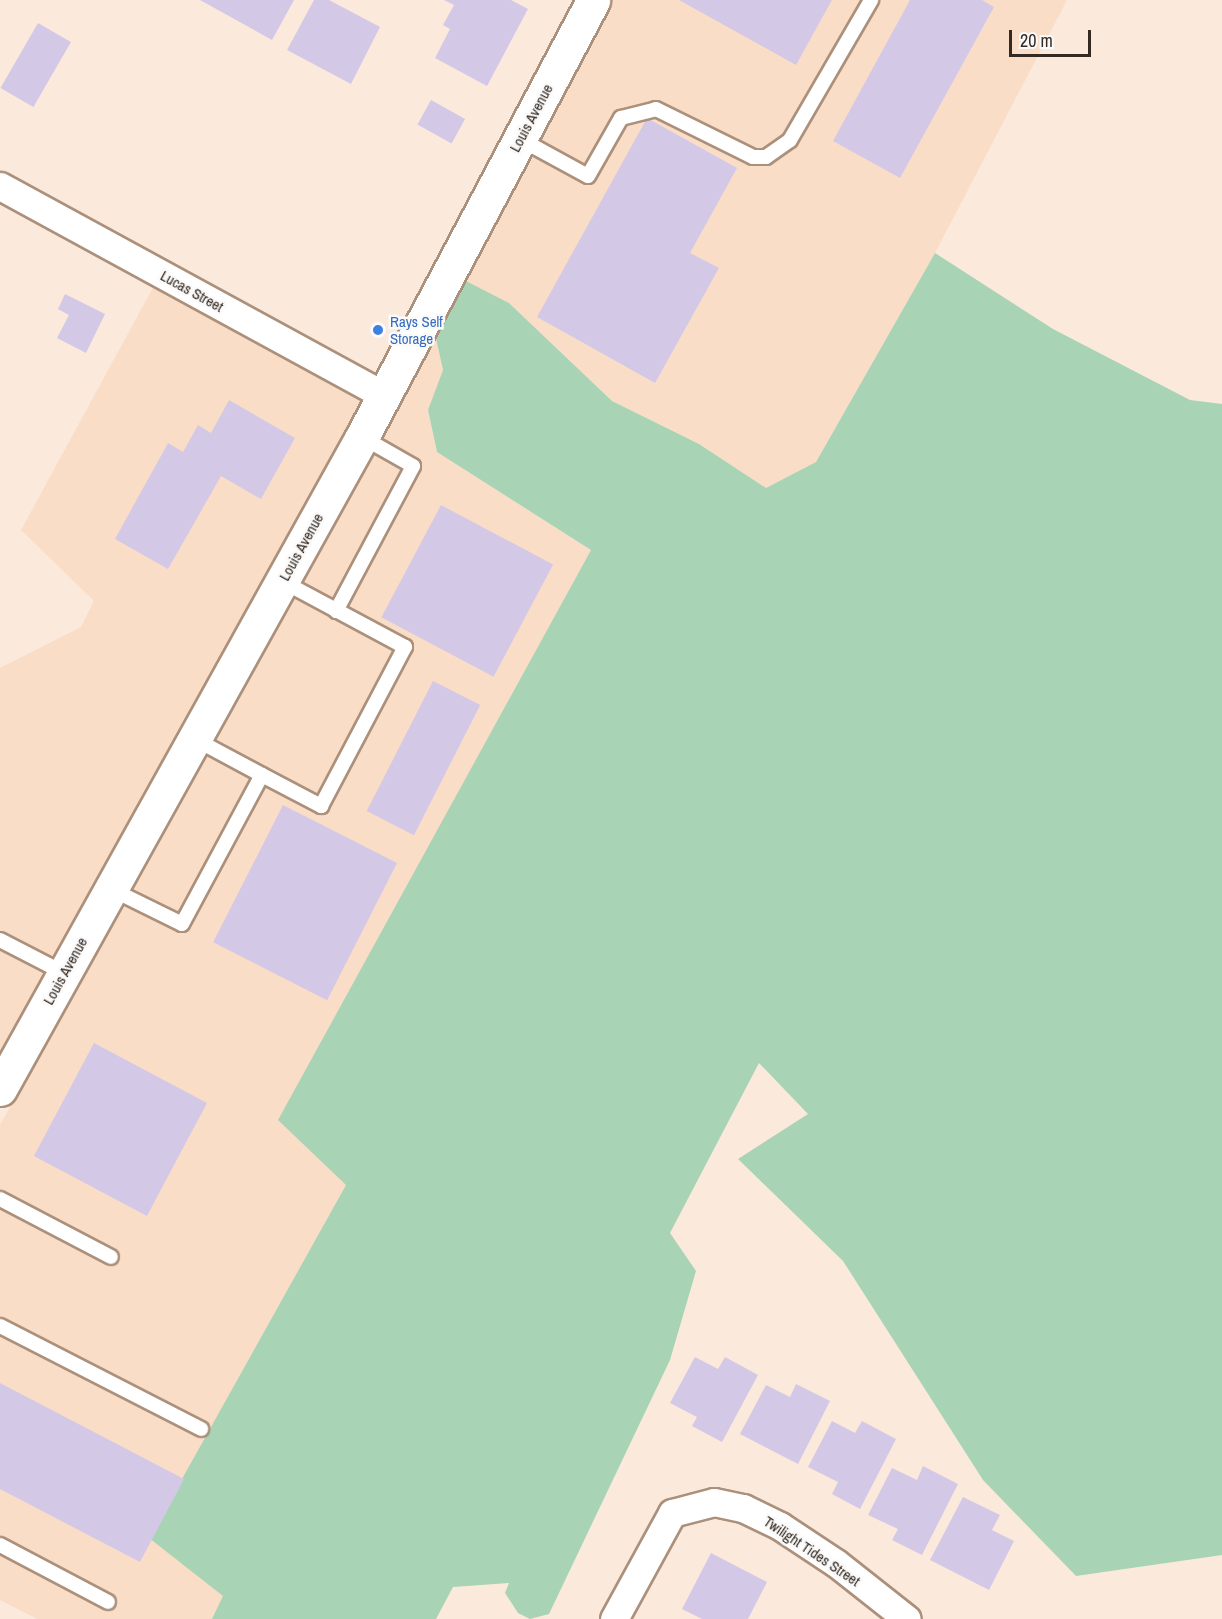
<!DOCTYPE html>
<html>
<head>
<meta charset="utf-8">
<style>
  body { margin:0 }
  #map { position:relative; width:1222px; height:1619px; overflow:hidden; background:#fbe9dc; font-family:"Archivo Narrow",sans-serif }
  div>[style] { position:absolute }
  .built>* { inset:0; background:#faddc7 }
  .green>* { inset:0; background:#a8d4b5 }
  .building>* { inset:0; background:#d4c8e7; transform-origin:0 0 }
  .roads { filter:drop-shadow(2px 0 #ab907b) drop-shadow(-2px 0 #ab907b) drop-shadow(0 2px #ab907b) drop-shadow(0 -2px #ab907b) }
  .lane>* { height:14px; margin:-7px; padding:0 7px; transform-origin:7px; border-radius:7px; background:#fff }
  .street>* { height:27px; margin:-13.5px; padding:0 13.5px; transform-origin:13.5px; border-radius:13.5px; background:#fff }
  .secondary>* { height:33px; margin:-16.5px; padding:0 16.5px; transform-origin:16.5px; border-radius:16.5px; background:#fff }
  .dots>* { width:16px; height:16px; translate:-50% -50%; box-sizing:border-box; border:3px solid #fafafa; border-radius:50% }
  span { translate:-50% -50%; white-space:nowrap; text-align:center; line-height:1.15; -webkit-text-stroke:5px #fafafa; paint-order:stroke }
  .street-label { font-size:15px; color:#352a22 }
  .shop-label { font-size:15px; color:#366cbe }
  .left { translate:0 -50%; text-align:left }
  .scale { position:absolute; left:1009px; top:30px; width:82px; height:27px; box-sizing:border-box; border:3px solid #352a22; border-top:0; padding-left:8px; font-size:18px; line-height:21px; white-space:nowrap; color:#352a22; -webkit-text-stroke:4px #fafafa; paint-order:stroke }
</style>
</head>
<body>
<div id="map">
  <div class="built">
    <i style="clip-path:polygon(611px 0,1067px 0,935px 253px,816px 462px,766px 488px,699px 444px,612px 401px,509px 303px,466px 281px,435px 334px,443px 370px,428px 410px,437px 452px,591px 550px,384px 928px,346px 1185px,149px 1538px,230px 1596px,218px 1619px,37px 1619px,0 1600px,0 1125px,376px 444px)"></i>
    <i style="clip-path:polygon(162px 271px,370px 386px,0 1056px,0 668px,81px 627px,94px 601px,21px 530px)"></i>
  </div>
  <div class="green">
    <i style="clip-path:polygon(935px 253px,1053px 329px,1190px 400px,1222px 404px,1222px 1555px,1076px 1576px,983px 1480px,843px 1261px,738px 1159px,808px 1114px,759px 1063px,670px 1233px,696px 1271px,670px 1360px,549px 1614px,530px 1619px,518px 1613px,505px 1593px,509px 1583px,453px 1587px,436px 1619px,212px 1619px,223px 1596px,149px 1538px,346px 1185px,278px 1120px,591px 550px,437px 452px,428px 410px,443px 370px,435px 334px,466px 281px,509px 303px,612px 401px,699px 444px,766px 488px,816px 462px)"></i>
  </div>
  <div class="building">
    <i style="clip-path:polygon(200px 0,294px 0,272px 40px)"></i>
    <i style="clip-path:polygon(314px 0,329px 0,380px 27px,351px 84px,287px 50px)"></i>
    <i style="clip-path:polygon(444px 0,511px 0,528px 9px,487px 86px,435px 58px,450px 29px,443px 25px,454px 5px)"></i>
    <i style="clip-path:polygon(679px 0,832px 0,796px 65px)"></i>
    <i style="clip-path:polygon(910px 0,982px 0,994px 7px,900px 178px,833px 141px)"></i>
    <i style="left:38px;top:23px;width:38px;height:75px;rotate:30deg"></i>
    <i style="left:431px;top:100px;width:39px;height:28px;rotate:29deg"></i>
    <i style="clip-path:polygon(647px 118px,737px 168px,690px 253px,719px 268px,655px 383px,537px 317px)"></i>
    <i style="clip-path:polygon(65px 294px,105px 314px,86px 353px,57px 338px,69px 315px,58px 309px)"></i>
    <i style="clip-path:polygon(229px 400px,295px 438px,261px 499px,221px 476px,168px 569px,115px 539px,168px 443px,183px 452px,198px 425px,211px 433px)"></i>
    <i style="left:441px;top:505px;width:127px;height:127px;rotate:28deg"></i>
    <i style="left:433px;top:681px;width:53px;height:146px;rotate:27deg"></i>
    <i style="left:283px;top:805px;width:128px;height:154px;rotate:27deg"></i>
    <i style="left:94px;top:1043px;width:128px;height:128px;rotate:28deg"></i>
    <i style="clip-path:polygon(695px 1357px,718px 1369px,725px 1357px,758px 1375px,722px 1442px,692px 1426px,697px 1417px,670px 1403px)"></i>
    <i style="clip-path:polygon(0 1383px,184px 1479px,140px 1562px,0 1489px)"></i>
    <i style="clip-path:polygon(796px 1384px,830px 1401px,798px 1464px,740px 1434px,766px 1385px,790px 1397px)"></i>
    <i style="clip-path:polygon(832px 1421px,855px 1433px,862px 1421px,896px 1439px,860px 1509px,832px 1494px,838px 1482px,808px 1467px)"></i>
    <i style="clip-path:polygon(923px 1466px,958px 1484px,922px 1555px,892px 1540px,898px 1529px,868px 1515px,892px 1468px,917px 1480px)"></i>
    <i style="clip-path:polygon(963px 1497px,1000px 1515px,992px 1530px,1014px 1541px,989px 1590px,930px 1560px)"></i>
    <i style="clip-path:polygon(711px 1553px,767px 1582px,748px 1619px,702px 1619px,682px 1609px)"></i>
  </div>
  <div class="roads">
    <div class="lane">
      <i style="left:520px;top:139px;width:77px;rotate:28.6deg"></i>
      <i style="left:588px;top:176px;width:67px;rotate:-60.4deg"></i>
      <i style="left:621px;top:118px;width:36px;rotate:-14deg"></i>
      <i style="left:656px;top:109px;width:108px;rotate:26.3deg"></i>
      <i style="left:753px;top:157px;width:13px"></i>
      <i style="left:766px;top:157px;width:29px;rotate:-35deg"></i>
      <i style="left:790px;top:140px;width:162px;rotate:-59.9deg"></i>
      <i style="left:336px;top:611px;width:164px;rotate:-62deg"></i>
      <i style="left:413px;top:466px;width:59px;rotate:-150.4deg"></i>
      <i style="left:262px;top:775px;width:67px;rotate:27.7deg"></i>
      <i style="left:321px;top:806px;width:180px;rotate:-62.2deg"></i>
      <i style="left:405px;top:647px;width:140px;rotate:-151.8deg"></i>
      <i style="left:111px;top:889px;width:79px;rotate:26.2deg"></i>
      <i style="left:182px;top:924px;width:169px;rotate:-61.8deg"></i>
      <i style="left:262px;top:775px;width:76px;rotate:-151.8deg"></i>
      <i style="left:0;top:940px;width:72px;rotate:27.3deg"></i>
      <i style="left:0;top:1199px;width:125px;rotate:27.6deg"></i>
      <i style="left:0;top:1326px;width:226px;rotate:27.1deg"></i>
      <i style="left:0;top:1545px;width:122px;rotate:27.8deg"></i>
    </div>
    <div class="street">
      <i style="left:0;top:186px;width:436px;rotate:28.6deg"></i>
      <i style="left:614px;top:1619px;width:121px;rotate:-61.3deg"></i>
      <i style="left:672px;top:1513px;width:43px;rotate:-14.7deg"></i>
      <i style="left:714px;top:1502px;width:30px;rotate:12deg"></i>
      <i style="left:743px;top:1508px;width:41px;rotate:25.9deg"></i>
      <i style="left:780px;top:1526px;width:67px;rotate:33.5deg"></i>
      <i style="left:836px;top:1563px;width:90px;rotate:38.3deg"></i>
    </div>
    <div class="secondary">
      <i style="left:0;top:1089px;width:746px;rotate:-60.96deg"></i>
      <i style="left:362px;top:437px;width:494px;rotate:-62.1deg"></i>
    </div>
  </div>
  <div class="dots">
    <i style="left:378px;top:330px;background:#3f7fe0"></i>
  </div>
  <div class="street-label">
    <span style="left:531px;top:118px;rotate:-62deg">Louis Avenue</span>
    <span style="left:192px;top:291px;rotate:29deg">Lucas Street</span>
    <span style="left:301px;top:547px;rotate:-61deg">Louis Avenue</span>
    <span style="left:65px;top:971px;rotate:-61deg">Louis Avenue</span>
    <span style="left:812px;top:1551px;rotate:34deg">Twilight Tides Street</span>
  </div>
  <div class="shop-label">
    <span class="left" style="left:390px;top:330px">Rays Self<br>Storage</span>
  </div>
  <div class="scale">20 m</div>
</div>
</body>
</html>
